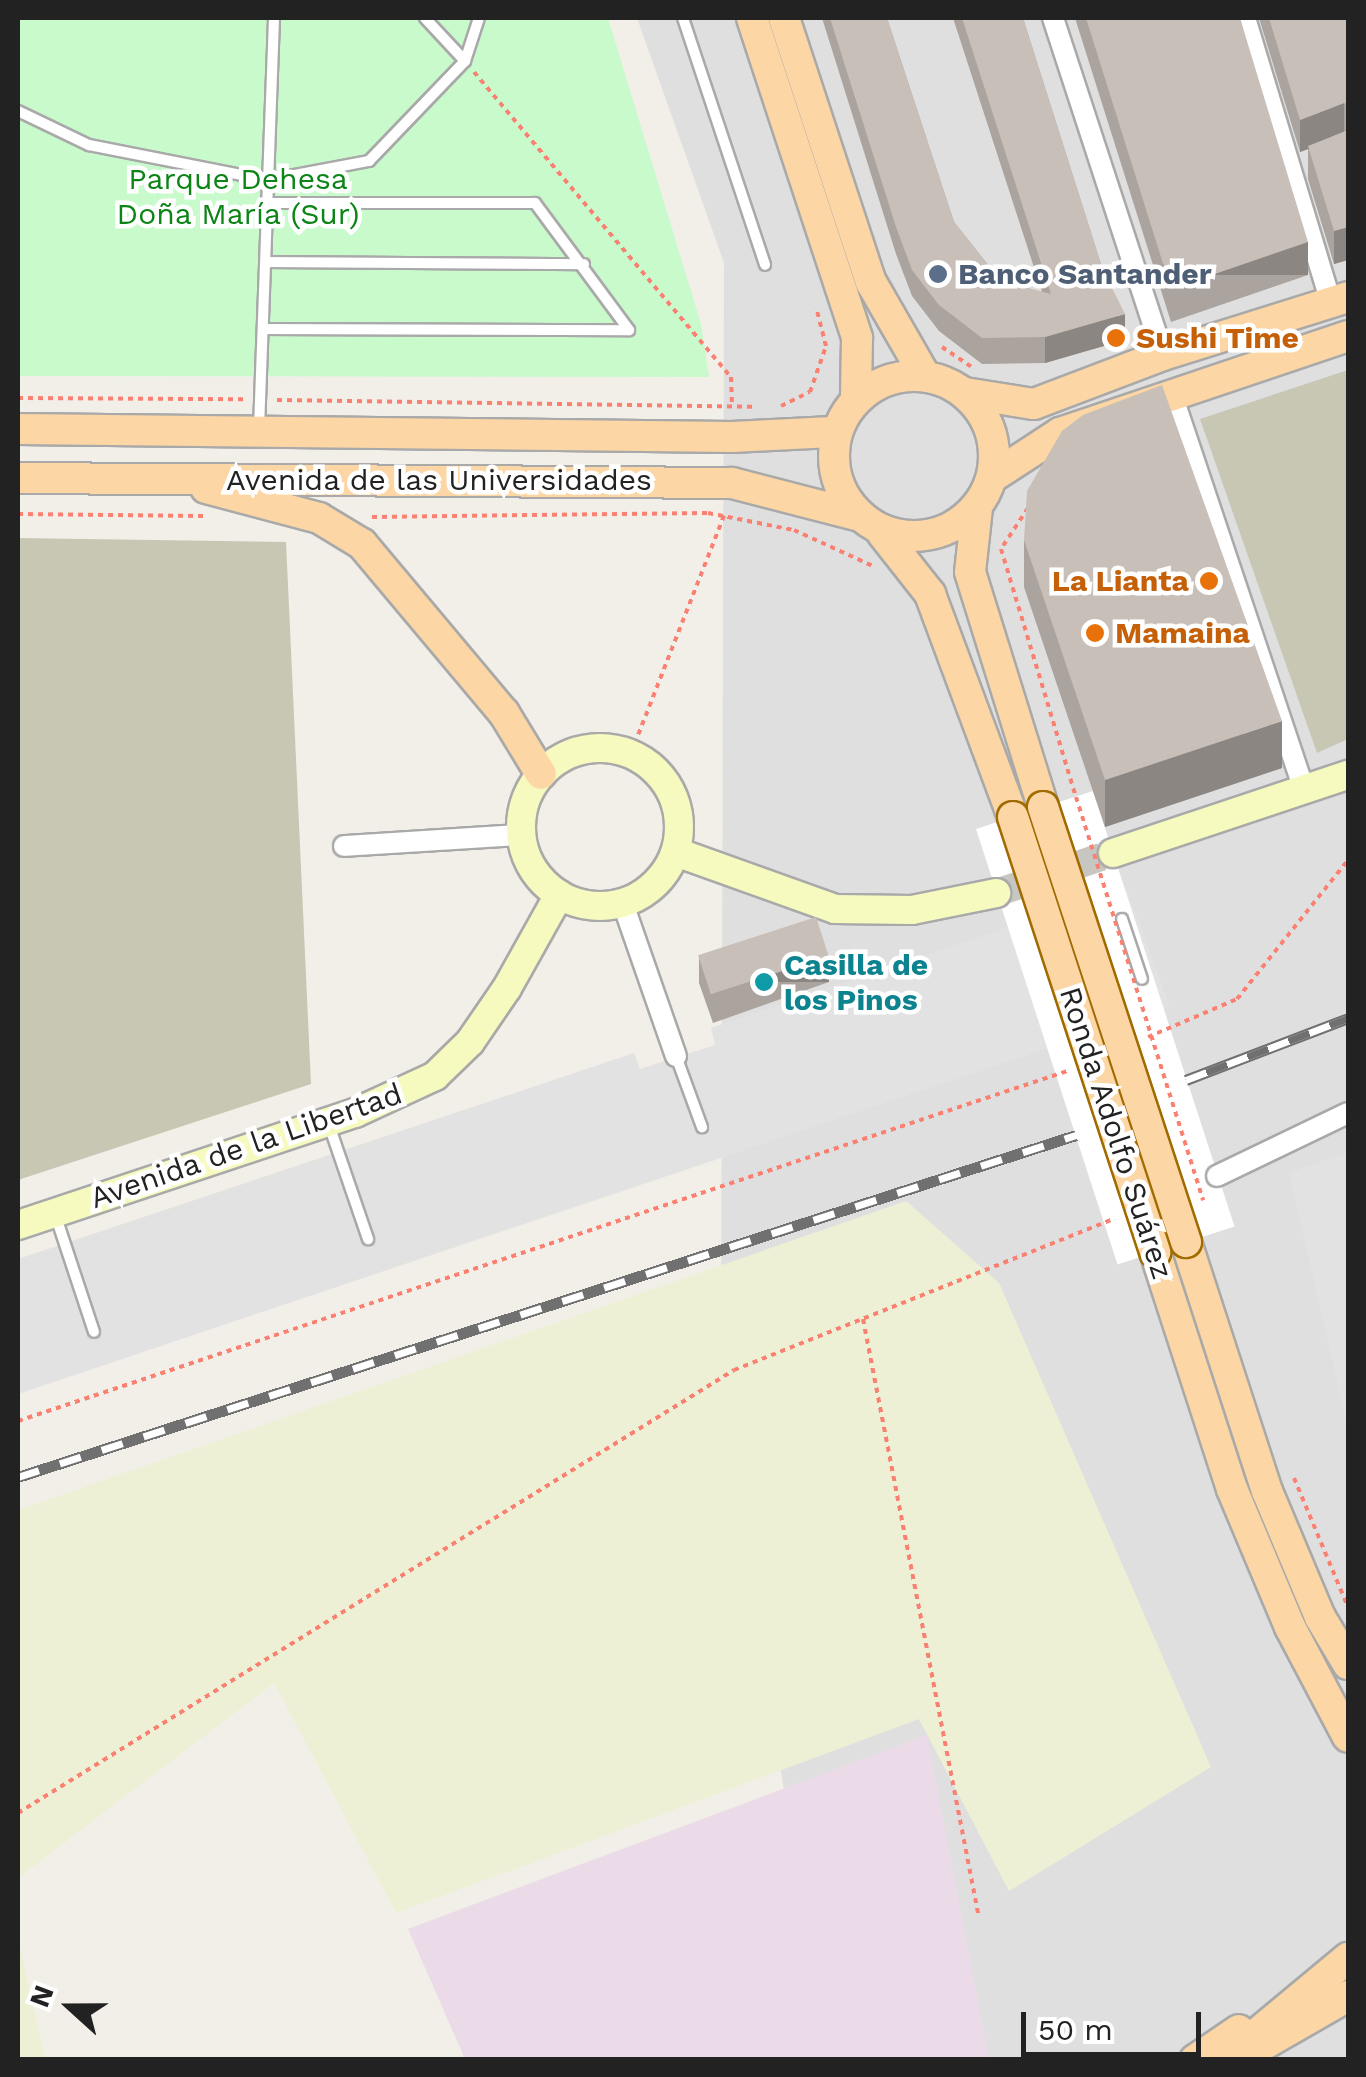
<!DOCTYPE html>
<html>
<head>
<meta charset="utf-8">
<style>
  body { margin:0 }
  #map { position:relative; width:1366px; height:2077px; overflow:hidden; background:#f2efe9; font-family:"Work Sans",sans-serif }
  div>[style] { position:absolute }
  .residential>* { inset:0; background:#e0dfdf }
  .industrial>* { inset:0; background:#ebdbe8 }
  .construction>* { inset:0; background:#c7c7b4 }
  .farmland>* { inset:0; background:#eef0d5 }
  .park>* { inset:0; background:#c8facc }
  .parking>* { inset:0; background:#e2e2e2 }
  .pier>* { inset:0; background:#fff; transform-origin:0 0 }
  .secondary-tunnel>* { height:28px; margin-top:-14px; transform-origin:0; background:repeating-linear-gradient(90deg,#c8c6c1 0 28px,transparent 0 42px) }
  .path>* { height:4px; margin-top:-2px; transform-origin:0; background:repeating-linear-gradient(90deg,#fa8072 0 5px,transparent 0 10px) }
  .roads { filter:drop-shadow(2px 0 #a9a9a9) drop-shadow(-2px 0 #a9a9a9) drop-shadow(0 2px #a9a9a9) drop-shadow(0 -2px #a9a9a9) }
  .lane>* { height:10px; margin:-5px; padding:0 5px; transform-origin:5px; border-radius:5px; background:#fff }
  .street>* { height:20px; margin:-10px; padding:0 10px; transform-origin:10px; border-radius:10px; background:#fff }
  .secondary>* { height:28px; margin:-14px; padding:0 14px; transform-origin:14px; border-radius:14px; background:#f7fabf }
  .secondary>.ring { margin:-14px; padding:0; box-sizing:content-box; background:none; border:28px solid #f7fabf; border-radius:50% }
  .primary>* { height:30px; margin:-15px; padding:0 15px; transform-origin:15px; border-radius:15px; background:#fcd6a4 }
  .primary>.ring { margin:-15px; padding:0; box-sizing:content-box; background:none; border:30px solid #fcd6a4; border-radius:50% }
  .rail>* { height:11px; margin-top:-5.5px; transform-origin:0; background:repeating-linear-gradient(90deg,#fff 0 22px,#707070 0 44px); box-sizing:border-box; border-block:2px solid #707070 }
  .path-bridge>* { height:4px; margin-top:-2px; transform-origin:0; background:repeating-linear-gradient(90deg,#fa8072 0 5px,transparent 0 10px) }
  .bridges { filter:drop-shadow(2px 0 #a06b00) drop-shadow(-2px 0 #a06b00) drop-shadow(0 2px #a06b00) drop-shadow(0 -2px #a06b00) }
  .primary-bridge>* { height:30px; margin:-15px; padding:0 15px; transform-origin:15px; border-radius:15px; background:#fcd6a4 }
  .wall>* { inset:0; background:#aba49e }
  .shaded-wall>* { inset:0; background:#8b8681; transform-origin:0 0 }
  .building>* { inset:0; background:#c7bfb8; transform-origin:0 0 }
  .dots>* { width:28px; height:28px; translate:-50% -50%; box-sizing:border-box; border:5px solid #fff; border-radius:50% }
  span { translate:-50% -50%; white-space:nowrap; text-align:center; line-height:1.15; -webkit-text-stroke:9px #fff; paint-order:stroke }
  .park-label { font-size:30px; color:#0c8416 }
  .service-label { font-size:30px; color:#4e5e75; font-weight:700 }
  .left { translate:0 -50%; text-align:left }
  .food-label { font-size:30px; color:#c56008; font-weight:700 }
  .right { translate:-100% -50%; text-align:right }
  .street-label { font-size:30px; color:#222 }
  .culture-label { font-size:30px; color:#0d838f; font-weight:700 }
  .frame { position:absolute; inset:0; border:20px solid #222; pointer-events:none }
  .north { position:absolute; left:20px; top:1957px; width:100px; height:100px; -webkit-text-stroke:8px #fff; paint-order:stroke; rotate:291deg; font-size:28px; font-weight:700; line-height:40px; text-align:center; color:#222 }
  .north::after { content:''; display:block; margin:auto; width:35px; height:45px; background:#222; clip-path:polygon(50% 0,100% 100%,50% 72%,0 100%) }
  .scale { position:absolute; left:1021px; top:2012px; width:180px; height:45px; box-sizing:border-box; border:5px solid #222; border-top:0; padding-left:12px; font-size:30px; line-height:35px; white-space:nowrap; color:#222; -webkit-text-stroke:8px #fff; paint-order:stroke }
</style>
</head>
<body>
<div id="map">
  <div class="residential">
    <i style="clip-path:polygon(637px 18px,1348px 18px,1348px 2059px,825px 2059px,721px 1379px,724px 263px)"></i>
  </div>
  <div class="industrial">
    <i style="clip-path:polygon(927px 1735px,989px 2059px,465px 2059px,408px 1929px)"></i>
  </div>
  <div class="construction">
    <i style="clip-path:polygon(1348px 370px,1348px 739px,1317px 753px,1200px 419px)"></i>
    <i style="clip-path:polygon(18px 538px,286px 542px,311px 1084px,18px 1180px)"></i>
  </div>
  <div class="farmland">
    <i style="clip-path:polygon(906px 1201px,999px 1283px,1211px 1767px,1009px 1891px,919px 1719px,396px 1913px,274px 1683px,18px 1878px,18px 1510px)"></i>
    <i style="clip-path:polygon(18px 1939px,45px 2059px,18px 2059px)"></i>
  </div>
  <div class="park">
    <i style="clip-path:polygon(18px 18px,608px 18px,701px 324px,709px 377px,18px 376px)"></i>
  </div>
  <div class="parking">
    <i style="clip-path:polygon(1126px 887px,1170px 1007px,18px 1394px,18px 1259px,634px 1053px,640px 1069px,715px 1045px,711px 1028px)"></i>
    <i style="clip-path:polygon(1348px 1152px,1348px 1429px,1289px 1173px)"></i>
  </div>
  <div class="pier">
    <i style="left:1093px;top:791px;width:458px;height:123px;rotate:72deg"></i>
  </div>
  <div class="secondary-tunnel">
    <i style="left:996px;top:893px;width:124px;rotate:-18.9deg"></i>
  </div>
  <div class="path">
    <i style="left:474px;top:72px;width:399px;rotate:49.9deg"></i>
    <i style="left:731px;top:377px;width:27px;rotate:88deg"></i>
    <i style="left:942px;top:347px;width:36px;rotate:34deg"></i>
    <i style="left:18px;top:398px;width:225px;rotate:0.3deg"></i>
    <i style="left:277px;top:400px;width:476px;rotate:0.8deg"></i>
    <i style="left:781px;top:406px;width:32px;rotate:-26deg"></i>
    <i style="left:810px;top:392px;width:49px;rotate:-70.8deg"></i>
    <i style="left:826px;top:346px;width:40px;rotate:-104.4deg"></i>
    <i style="left:1028px;top:508px;width:49px;rotate:123.4deg"></i>
    <i style="left:1001px;top:549px;width:259px;rotate:73.2deg"></i>
    <i style="left:18px;top:514px;width:185px;rotate:0.6deg"></i>
    <i style="left:372px;top:517px;width:336px;rotate:-0.7deg"></i>
    <i style="left:708px;top:513px;width:88px;rotate:11.2deg"></i>
    <i style="left:794px;top:530px;width:87px;rotate:24.5deg"></i>
    <i style="left:631px;top:753px;width:258px;rotate:-68.6deg"></i>
    <i style="left:1148px;top:1037px;width:97px;rotate:-23.1deg"></i>
    <i style="left:1237px;top:999px;width:178px;rotate:-51.4deg"></i>
    <i style="left:863px;top:1319px;width:610px;rotate:79.04deg"></i>
    <i style="left:18px;top:1421px;width:1109px;rotate:-18.45deg"></i>
    <i style="left:1294px;top:1478px;width:140px;rotate:67.3deg"></i>
    <i style="left:18px;top:1813px;width:842px;rotate:-31.75deg"></i>
    <i style="left:734px;top:1370px;width:410px;rotate:-21.7deg"></i>
  </div>
  <div class="roads">
    <div class="lane">
      <i style="left:683px;top:18px;width:260px;rotate:71.6deg"></i>
      <i style="left:465px;top:61px;width:45px;rotate:-72deg"></i>
      <i style="left:18px;top:111px;width:79px;rotate:25.6deg"></i>
      <i style="left:89px;top:145px;width:182px;rotate:11.1deg"></i>
      <i style="left:268px;top:180px;width:103px;rotate:-10.7deg"></i>
      <i style="left:369px;top:161px;width:139px;rotate:-46.2deg"></i>
      <i style="left:465px;top:61px;width:59px;rotate:-132.9deg"></i>
      <i style="left:269px;top:262px;width:315px;rotate:0.4deg"></i>
      <i style="left:263px;top:329px;width:366px;rotate:0.2deg"></i>
      <i style="left:629px;top:330px;width:158px;rotate:-126.5deg"></i>
      <i style="left:535px;top:203px;width:266px;rotate:180deg"></i>
      <i style="left:259px;top:428px;width:410px;rotate:-87.9deg"></i>
      <i style="left:1122px;top:919px;width:63px;rotate:71.6deg"></i>
      <i style="left:676px;top:1056px;width:76px;rotate:69.9deg"></i>
      <i style="left:328px;top:1122px;width:124px;rotate:71.1deg"></i>
      <i style="left:55px;top:1214px;width:124px;rotate:71.7deg"></i>
    </div>
    <div class="street">
      <i style="left:1053px;top:18px;width:354px;rotate:71.9deg"></i>
      <i style="left:1245px;top:18px;width:297px;rotate:73.2deg"></i>
      <i style="left:1172px;top:395px;width:416px;rotate:71.5deg"></i>
      <i style="left:344px;top:846px;width:177px;rotate:-3.6deg"></i>
      <i style="left:623px;top:904px;width:161px;rotate:70.8deg"></i>
      <i style="left:1217px;top:1176px;width:145px;rotate:-25.7deg"></i>
    </div>
    <div class="secondary">
      <i class="ring" style="left:521px;top:748px;width:130px;height:130px"></i>
      <i style="left:676px;top:852px;width:169px;rotate:19.7deg"></i>
      <i style="left:835px;top:909px;width:77px;rotate:0.7deg"></i>
      <i style="left:912px;top:910px;width:86px;rotate:-11.4deg"></i>
      <i style="left:1113px;top:853px;width:248px;rotate:-18.4deg"></i>
      <i style="left:18px;top:1225px;width:355px;rotate:-18.4deg"></i>
      <i style="left:355px;top:1113px;width:88px;rotate:-24.8deg"></i>
      <i style="left:435px;top:1076px;width:49px;rotate:-44.2deg"></i>
      <i style="left:470px;top:1042px;width:65px;rotate:-55.6deg"></i>
      <i style="left:507px;top:988px;width:107px;rotate:-60.8deg"></i>
    </div>
    <div class="primary">
      <i style="left:752px;top:18px;width:337px;rotate:71.8deg"></i>
      <i style="left:857px;top:338px;width:58px;rotate:91deg"></i>
      <i style="left:784px;top:18px;width:278px;rotate:71.8deg"></i>
      <i style="left:871px;top:282px;width:108px;rotate:60.1deg"></i>
      <i class="ring" style="left:834px;top:376px;width:130px;height:130px"></i>
      <i style="left:965px;top:393px;width:70px;rotate:9.1deg"></i>
      <i style="left:1034px;top:404px;width:138px;rotate:-20.8deg"></i>
      <i style="left:1163px;top:355px;width:194px;rotate:-17.4deg"></i>
      <i style="left:18px;top:429px;width:714px;rotate:0.64deg"></i>
      <i style="left:732px;top:437px;width:100px;rotate:-2.9deg"></i>
      <i style="left:994px;top:476px;width:79px;rotate:-33.1deg"></i>
      <i style="left:1060px;top:433px;width:304px;rotate:-18.6deg"></i>
      <i style="left:18px;top:478px;width:714px;rotate:0.4deg"></i>
      <i style="left:732px;top:483px;width:128px;rotate:14.5deg"></i>
      <i style="left:206px;top:488px;width:117px;rotate:14.9deg"></i>
      <i style="left:319px;top:518px;width:50px;rotate:31.2deg"></i>
      <i style="left:362px;top:544px;width:221px;rotate:50deg"></i>
      <i style="left:504px;top:713px;width:71px;rotate:58.8deg"></i>
      <i style="left:977px;top:508px;width:64px;rotate:96.2deg"></i>
      <i style="left:970px;top:572px;width:246px;rotate:72.7deg"></i>
      <i style="left:882px;top:533px;width:78px;rotate:51.8deg"></i>
      <i style="left:930px;top:594px;width:238px;rotate:69.6deg"></i>
      <i style="left:1186px;top:1242px;width:262px;rotate:72deg"></i>
      <i style="left:1267px;top:1491px;width:137px;rotate:67.2deg"></i>
      <i style="left:1320px;top:1617px;width:55px;rotate:59.2deg"></i>
      <i style="left:1155px;top:1252px;width:249px;rotate:72deg"></i>
      <i style="left:1232px;top:1489px;width:150px;rotate:67.2deg"></i>
      <i style="left:1290px;top:1627px;width:124px;rotate:62.2deg"></i>
      <i style="left:1261px;top:2046px;width:100px;rotate:-29.9deg"></i>
      <i style="left:1195px;top:2060px;width:53px;rotate:-34.3deg"></i>
      <i style="left:1225px;top:2060px;width:160px;rotate:-39.7deg"></i>
    </div>
  </div>
  <div class="rail">
    <i style="left:1186px;top:1080px;width:173px;rotate:-20.9deg"></i>
    <i style="left:18px;top:1477px;width:1112px;rotate:-17.91deg"></i>
  </div>
  <div class="path-bridge">
    <i style="left:1076px;top:797px;width:423px;rotate:72.5deg"></i>
  </div>
  <div class="bridges">
    <div class="primary-bridge">
      <i style="left:1043px;top:807px;width:458px;rotate:71.8deg"></i>
      <i style="left:1013px;top:817px;width:458px;rotate:71.9deg"></i>
    </div>
  </div>
  <div class="wall">
    <i style="clip-path:polygon(822px 18px,887px 18px,954px 222px,1001px 281px,1042px 292px,953px 18px,1023px 18px,1125px 340px,1045px 363px,982px 364px,939px 331px,912px 296px,896px 254px)"></i>
    <i style="clip-path:polygon(1075px 18px,1240px 18px,1308px 275px,1171px 322px)"></i>
    <i style="clip-path:polygon(1259px 18px,1348px 18px,1348px 260px,1334px 264px,1308px 179px,1308px 149px,1300px 152px)"></i>
    <i style="clip-path:polygon(1024px 540px,1282px 768px,1105px 827px,1024px 587px)"></i>
    <i style="clip-path:polygon(699px 958px,829px 982px,713px 1023px,699px 983px)"></i>
  </div>
  <div class="shaded-wall">
    <i style="clip-path:polygon(1344px 103px,1344px 136px,1300px 152px,1300px 120px)"></i>
    <i style="clip-path:polygon(1348px 227px,1348px 260px,1334px 264px,1334px 231px)"></i>
    <i style="left:1308px;top:242px;width:33px;height:145px;rotate:90deg"></i>
    <i style="clip-path:polygon(1125px 314px,1125px 340px,1045px 363px,1045px 337px)"></i>
    <i style="clip-path:polygon(1282px 721px,1282px 768px,1105px 827px,1105px 780px)"></i>
    <i style="left:829px;top:956px;width:26px;height:123px;rotate:90deg"></i>
  </div>
  <div class="building">
    <i style="clip-path:polygon(830px 18px,887px 18px,954px 222px,1001px 281px,1051px 294px,962px 18px,1023px 18px,1103px 270px,1125px 314px,1045px 337px,982px 338px,939px 305px,912px 270px,896px 227px)"></i>
    <i style="clip-path:polygon(1086px 18px,1240px 18px,1308px 242px,1171px 289px)"></i>
    <i style="clip-path:polygon(1269px 18px,1348px 18px,1348px 105px,1344px 103px,1300px 120px)"></i>
    <i style="clip-path:polygon(1348px 130px,1348px 227px,1334px 231px,1308px 146px)"></i>
    <i style="clip-path:polygon(1162px 385px,1282px 721px,1105px 780px,1024px 540px,1027px 491px,1062px 431px,1083px 415px)"></i>
    <i style="left:816px;top:917px;width:41px;height:124px;rotate:72deg"></i>
  </div>
  <div class="dots">
    <i style="left:938px;top:274px;background:#5c6f8a"></i>
    <i style="left:1116px;top:338px;background:#e8710a"></i>
    <i style="left:1209px;top:581px;background:#e8710a"></i>
    <i style="left:1095px;top:633px;background:#e8710a"></i>
    <i style="left:764px;top:982px;background:#0f9aa8"></i>
  </div>
  <div class="park-label">
    <span style="left:238px;top:196px">Parque Dehesa<br>Doña María (Sur)</span>
  </div>
  <div class="service-label">
    <span class="left" style="left:958px;top:274px">Banco Santander</span>
  </div>
  <div class="food-label">
    <span class="left" style="left:1136px;top:338px">Sushi Time</span>
    <span class="right" style="left:1189px;top:581px">La Lianta</span>
    <span class="left" style="left:1115px;top:633px">Mamaina</span>
  </div>
  <div class="street-label">
    <span style="left:439px;top:480px">Avenida de las Universidades</span>
    <span style="left:1116px;top:1133px;rotate:72deg">Ronda Adolfo Suárez</span>
    <span style="left:246px;top:1146px;rotate:-19deg">Avenida de la Libertad</span>
  </div>
  <div class="culture-label">
    <span class="left" style="left:784px;top:982px">Casilla de<br>los Pinos</span>
  </div>
  <div class="frame"></div>
  <div class="north">N</div>
  <div class="scale">50 m</div>
</div>
</body>
</html>
